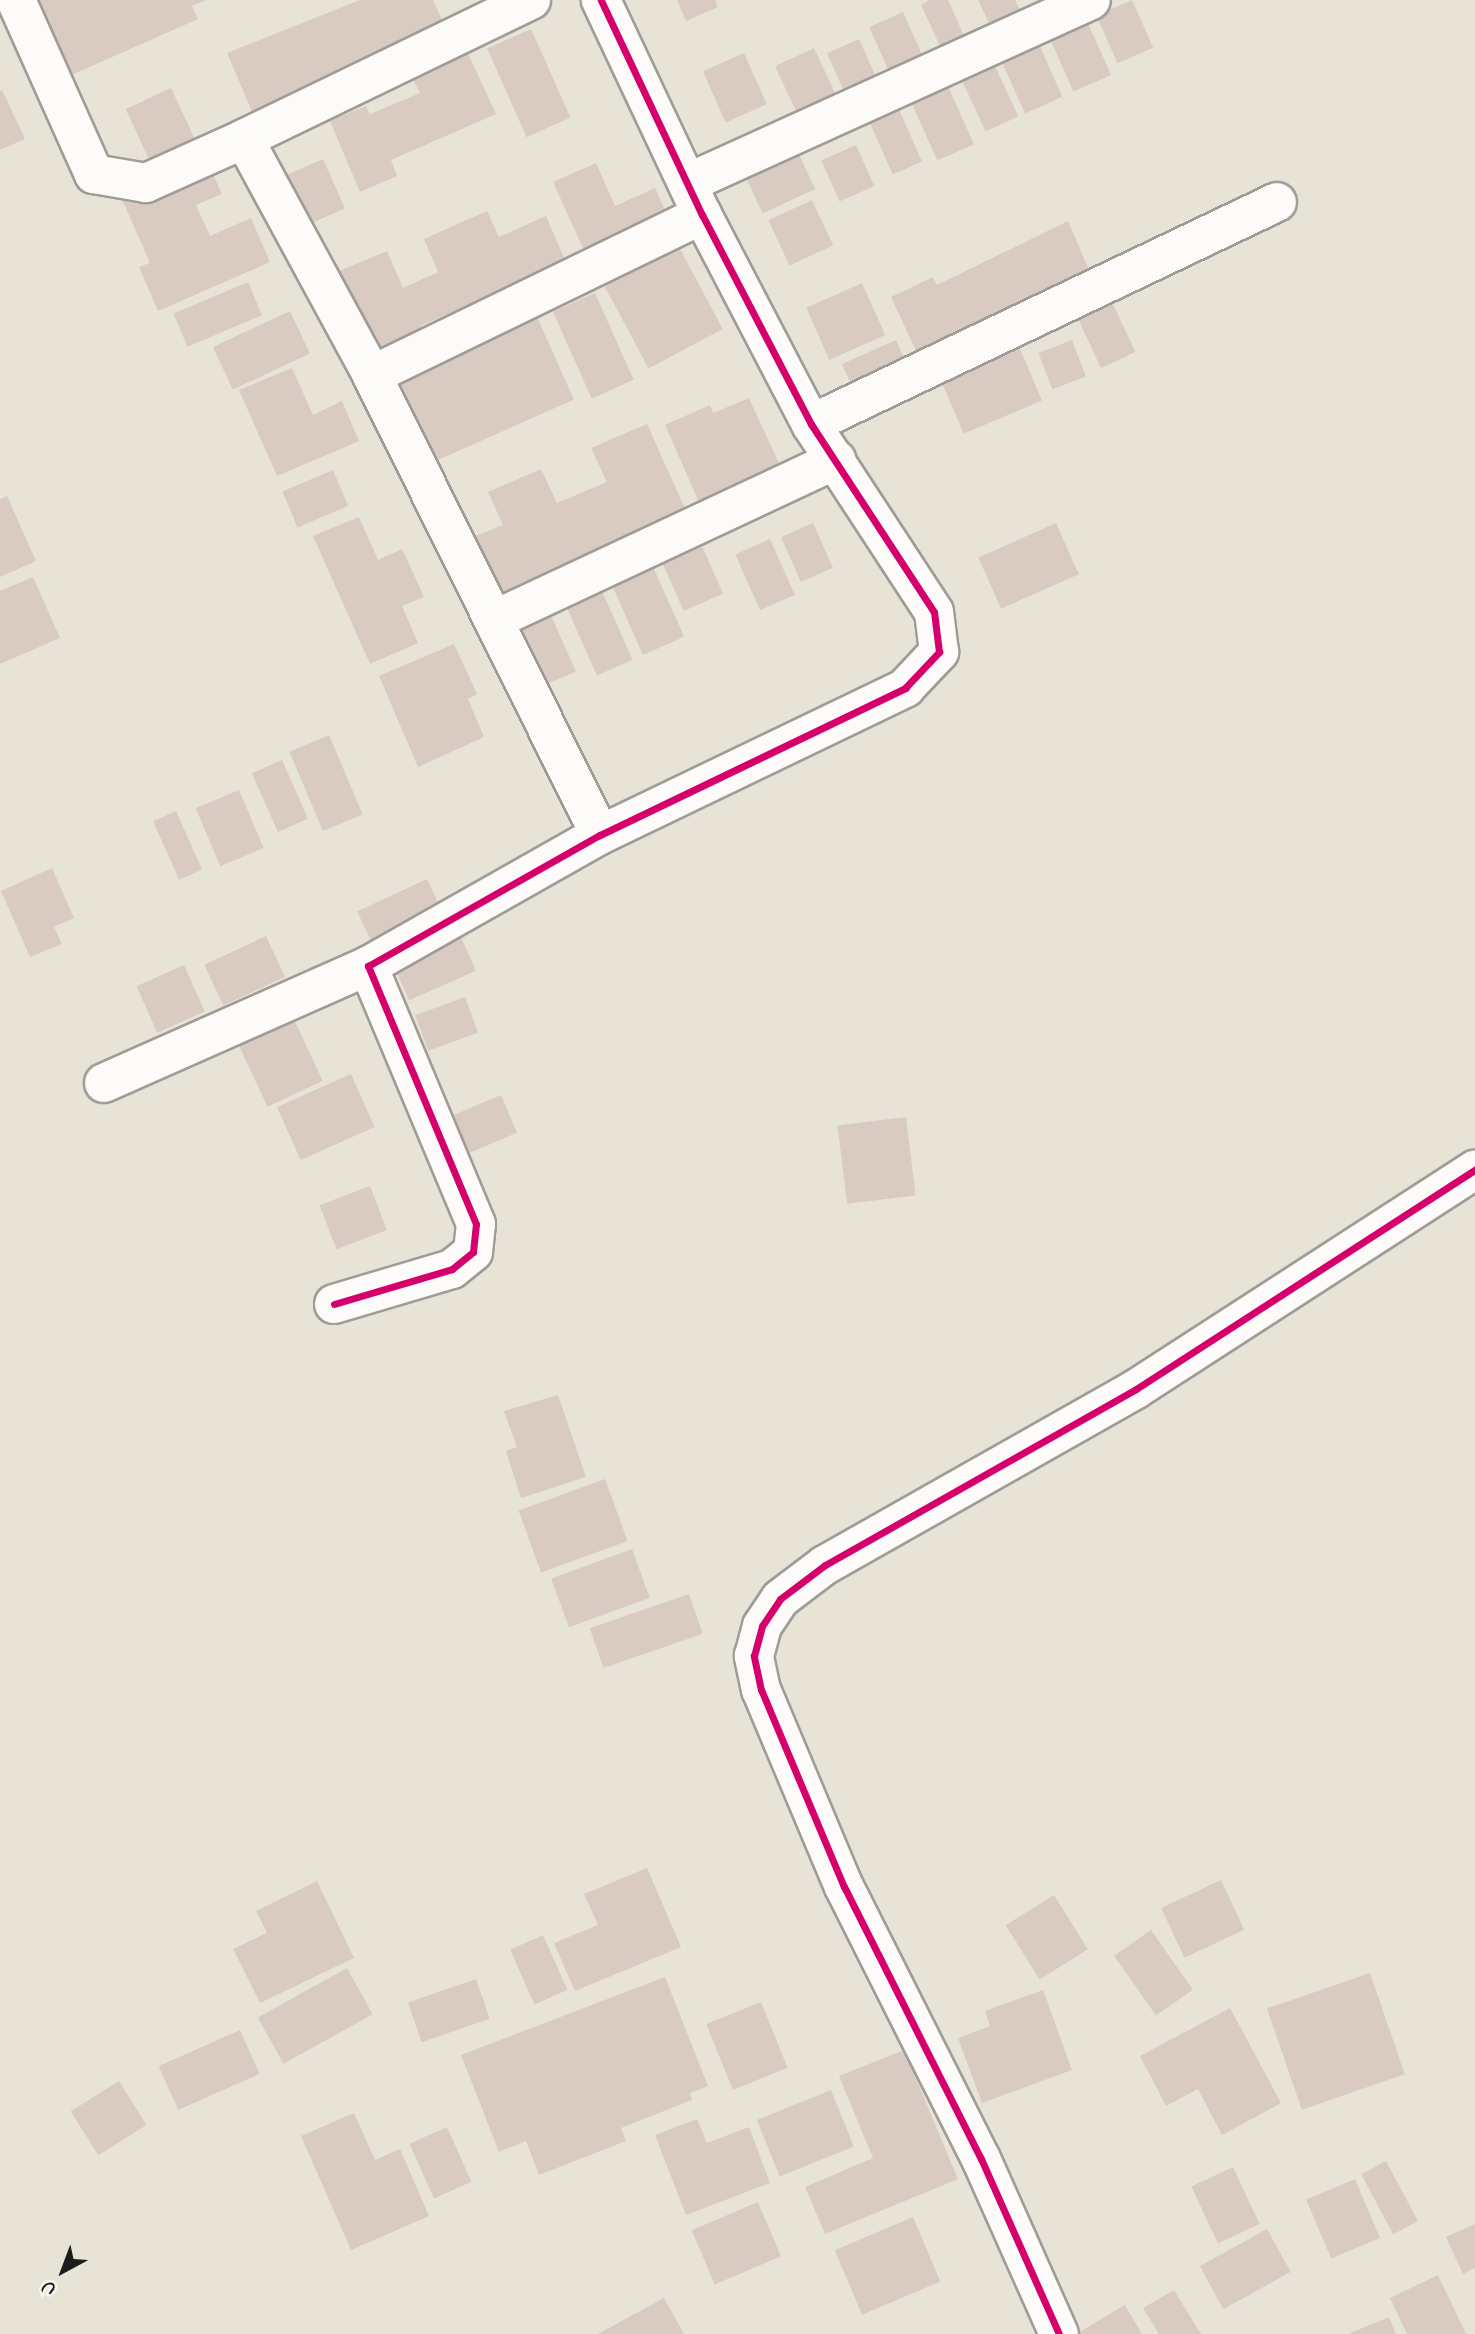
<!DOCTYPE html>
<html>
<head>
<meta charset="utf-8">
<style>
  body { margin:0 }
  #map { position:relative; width:1475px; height:2334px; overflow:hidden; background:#e8e3d7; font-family:Mynerve,sans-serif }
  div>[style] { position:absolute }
  .building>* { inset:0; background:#d9cbc2; transform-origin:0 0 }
  .roads { filter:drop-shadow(2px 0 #9e9c95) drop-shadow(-2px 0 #9e9c95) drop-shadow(0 2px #9e9c95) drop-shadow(0 -2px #9e9c95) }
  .street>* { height:38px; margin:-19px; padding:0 19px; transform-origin:19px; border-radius:19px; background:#fcfbf9 }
  .cycleway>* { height:7px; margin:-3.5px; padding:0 3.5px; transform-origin:3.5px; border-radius:3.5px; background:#d6006c }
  span { translate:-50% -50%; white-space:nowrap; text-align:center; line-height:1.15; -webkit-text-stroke:5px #f6f6f2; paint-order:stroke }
  .north { position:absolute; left:28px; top:2236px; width:70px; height:70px; -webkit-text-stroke:5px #f6f6f2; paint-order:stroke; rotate:221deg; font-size:19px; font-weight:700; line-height:28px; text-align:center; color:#1c1c1c }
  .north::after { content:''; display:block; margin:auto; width:24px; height:32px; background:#1c1c1c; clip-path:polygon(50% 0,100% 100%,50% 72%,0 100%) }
</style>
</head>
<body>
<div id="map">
  <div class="building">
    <i style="clip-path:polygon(36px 0,206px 0,192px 6px,198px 19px,69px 76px)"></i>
    <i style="clip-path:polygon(360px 0,433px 0,446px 29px,253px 114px,227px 53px)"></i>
    <i style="clip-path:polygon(677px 0,715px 0,718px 7px,686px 21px)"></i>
    <i style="clip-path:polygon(930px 0,948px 0,965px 38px,941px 48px,921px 5px)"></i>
    <i style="clip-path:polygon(978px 0,1015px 0,1021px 12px,990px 25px)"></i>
    <i style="left:1132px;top:0;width:52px;height:39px;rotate:66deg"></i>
    <i style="left:903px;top:12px;width:51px;height:37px;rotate:66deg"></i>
    <i style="left:1087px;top:21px;width:59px;height:41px;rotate:66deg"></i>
    <i style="left:531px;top:29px;width:97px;height:48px;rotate:66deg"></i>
    <i style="left:859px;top:39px;width:49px;height:35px;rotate:66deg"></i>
    <i style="left:1038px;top:42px;width:60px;height:41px;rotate:66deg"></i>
    <i style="left:814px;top:48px;width:53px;height:43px;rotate:65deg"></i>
    <i style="clip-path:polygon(467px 51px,496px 114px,391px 160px,397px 176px,360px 192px,330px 121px,366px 106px,370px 114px,420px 93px,411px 76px)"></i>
    <i style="left:744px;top:53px;width:56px;height:45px;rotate:66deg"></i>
    <i style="left:993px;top:62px;width:60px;height:36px;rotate:65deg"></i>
    <i style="left:947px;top:84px;width:66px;height:40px;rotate:66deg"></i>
    <i style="left:171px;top:88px;width:63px;height:50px;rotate:65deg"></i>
    <i style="clip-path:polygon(2px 90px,25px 139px,0 150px,0 91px)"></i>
    <i style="left:896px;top:103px;width:64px;height:32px;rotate:66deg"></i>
    <i style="left:856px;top:145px;width:45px;height:38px;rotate:66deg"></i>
    <i style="left:797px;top:150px;width:43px;height:58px;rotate:65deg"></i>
    <i style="left:323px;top:159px;width:54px;height:39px;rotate:66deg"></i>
    <i style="clip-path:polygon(207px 161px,222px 194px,196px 205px,210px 236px,251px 218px,270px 262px,158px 311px,139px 267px,150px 263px,122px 199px)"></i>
    <i style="clip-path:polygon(596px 163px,615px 206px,655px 188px,669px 219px,586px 255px,553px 182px)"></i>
    <i style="left:812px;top:200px;width:50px;height:48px;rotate:65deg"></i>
    <i style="clip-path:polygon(487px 211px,499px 237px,546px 216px,566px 262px,420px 326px,426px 341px,379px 362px,339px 271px,387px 251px,403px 288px,438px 272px,424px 239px)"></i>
    <i style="clip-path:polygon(1068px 221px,1091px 275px,916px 351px,891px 297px,933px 277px,937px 285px)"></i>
    <i style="left:679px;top:247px;width:93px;height:84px;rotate:62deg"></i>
    <i style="left:248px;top:282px;width:36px;height:81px;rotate:67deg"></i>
    <i style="left:862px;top:283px;width:57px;height:61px;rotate:66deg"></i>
    <i style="left:595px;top:293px;width:95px;height:46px;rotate:66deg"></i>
    <i style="left:1113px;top:304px;width:53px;height:38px;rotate:65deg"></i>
    <i style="left:534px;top:310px;width:98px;height:156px;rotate:66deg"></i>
    <i style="left:290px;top:311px;width:47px;height:85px;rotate:65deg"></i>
    <i style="left:896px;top:340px;width:30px;height:59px;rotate:66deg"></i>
    <i style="left:1072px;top:340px;width:39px;height:36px;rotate:69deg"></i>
    <i style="left:1020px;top:349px;width:56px;height:85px;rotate:67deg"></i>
    <i style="clip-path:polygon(292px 368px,313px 415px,342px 401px,359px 441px,277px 476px,239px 390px)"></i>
    <i style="clip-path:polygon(749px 398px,781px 468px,702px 509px,665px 425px,710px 405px,713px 413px)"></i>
    <i style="clip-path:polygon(647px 424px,687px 513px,499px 596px,473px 537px,503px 525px,488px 492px,541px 469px,557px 503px,607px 482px,591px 448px)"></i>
    <i style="left:333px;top:470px;width:39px;height:55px;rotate:67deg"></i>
    <i style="clip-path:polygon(7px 496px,36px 561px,0 577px,0 499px)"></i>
    <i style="clip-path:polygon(359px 517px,378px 560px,402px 549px,424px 597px,402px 606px,418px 643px,370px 664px,313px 536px)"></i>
    <i style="left:813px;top:523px;width:49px;height:35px;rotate:66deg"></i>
    <i style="left:1056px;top:523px;width:56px;height:85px;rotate:66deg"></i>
    <i style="left:697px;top:535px;width:64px;height:43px;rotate:66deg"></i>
    <i style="left:770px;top:539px;width:61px;height:38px;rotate:66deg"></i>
    <i style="left:650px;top:560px;width:84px;height:45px;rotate:66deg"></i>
    <i style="clip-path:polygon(33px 577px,60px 638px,0 664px,0 591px)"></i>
    <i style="left:598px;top:582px;width:85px;height:39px;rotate:66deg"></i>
    <i style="left:549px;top:611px;width:66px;height:41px;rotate:66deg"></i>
    <i style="clip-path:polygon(454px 644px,477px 694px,468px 699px,484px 737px,418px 767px,379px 676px)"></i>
    <i style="left:329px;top:735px;width:86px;height:43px;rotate:67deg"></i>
    <i style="left:282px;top:760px;width:64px;height:33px;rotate:66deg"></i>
    <i style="left:239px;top:790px;width:63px;height:47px;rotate:67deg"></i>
    <i style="left:176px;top:811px;width:64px;height:25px;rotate:66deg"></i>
    <i style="clip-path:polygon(52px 868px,74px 918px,54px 927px,62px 944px,30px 957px,1px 891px)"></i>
    <i style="left:427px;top:879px;width:43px;height:77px;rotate:65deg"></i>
    <i style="left:460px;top:935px;width:39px;height:73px;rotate:66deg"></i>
    <i style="left:266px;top:936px;width:45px;height:68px;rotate:65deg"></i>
    <i style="left:184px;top:965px;width:51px;height:52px;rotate:66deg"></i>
    <i style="left:465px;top:997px;width:38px;height:53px;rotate:70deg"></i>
    <i style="left:291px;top:1013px;width:75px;height:61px;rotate:65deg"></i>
    <i style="left:351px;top:1074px;width:58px;height:81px;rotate:66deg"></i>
    <i style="left:501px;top:1095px;width:41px;height:54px;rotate:67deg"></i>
    <i style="left:906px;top:1117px;width:79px;height:69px;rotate:83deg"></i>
    <i style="left:370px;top:1186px;width:47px;height:54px;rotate:69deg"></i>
    <i style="clip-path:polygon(558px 1395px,586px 1477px,521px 1498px,506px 1451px,517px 1447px,504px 1411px)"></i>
    <i style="left:605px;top:1479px;width:66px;height:92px;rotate:70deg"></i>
    <i style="left:632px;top:1549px;width:52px;height:86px;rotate:70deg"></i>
    <i style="left:689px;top:1594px;width:42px;height:105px;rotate:71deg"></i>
    <i style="clip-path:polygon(647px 1868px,681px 1947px,575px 1991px,554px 1943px,598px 1925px,584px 1894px)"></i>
    <i style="left:1221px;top:1880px;width:55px;height:66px;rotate:65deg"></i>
    <i style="clip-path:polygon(317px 1881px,354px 1958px,260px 2003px,233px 1949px,267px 1933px,256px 1911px)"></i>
    <i style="left:1054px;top:1895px;width:64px;height:57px;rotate:58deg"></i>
    <i style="left:1151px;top:1930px;width:73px;height:45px;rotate:55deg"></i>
    <i style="left:543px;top:1935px;width:60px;height:36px;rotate:66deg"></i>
    <i style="left:347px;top:1968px;width:53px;height:102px;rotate:61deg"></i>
    <i style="left:1370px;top:1973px;width:107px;height:109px;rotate:71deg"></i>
    <i style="clip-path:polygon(665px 1977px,708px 2086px,690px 2093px,692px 2100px,621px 2128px,626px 2141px,539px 2175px,526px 2141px,499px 2152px,461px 2055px)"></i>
    <i style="left:476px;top:1979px;width:42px;height:72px;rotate:71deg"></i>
    <i style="clip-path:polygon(1043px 1990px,1072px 2070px,982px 2103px,958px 2038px,990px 2026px,985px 2011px)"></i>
    <i style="left:761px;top:2002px;width:71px;height:59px;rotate:68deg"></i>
    <i style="clip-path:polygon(1230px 2008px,1281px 2103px,1222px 2135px,1198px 2089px,1166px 2106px,1140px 2056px)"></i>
    <i style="left:240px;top:2030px;width:48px;height:89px;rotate:66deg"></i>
    <i style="clip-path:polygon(904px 2050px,958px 2179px,825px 2234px,805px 2187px,873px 2158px,839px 2076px)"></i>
    <i style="left:119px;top:2081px;width:52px;height:57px;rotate:58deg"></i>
    <i style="left:831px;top:2090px;width:61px;height:80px;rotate:68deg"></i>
    <i style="clip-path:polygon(354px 2113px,375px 2160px,400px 2149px,429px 2216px,351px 2250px,301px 2136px)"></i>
    <i style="clip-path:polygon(697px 2119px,707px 2143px,749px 2127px,770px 2183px,686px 2215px,655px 2135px)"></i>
    <i style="left:447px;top:2127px;width:60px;height:41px;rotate:66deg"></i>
    <i style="left:1386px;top:2161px;width:68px;height:28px;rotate:62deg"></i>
    <i style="left:1233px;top:2167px;width:63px;height:46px;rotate:65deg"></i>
    <i style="left:1355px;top:2179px;width:64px;height:53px;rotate:67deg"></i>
    <i style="left:758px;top:2202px;width:59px;height:72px;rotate:67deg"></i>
    <i style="left:913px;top:2217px;width:70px;height:85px;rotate:67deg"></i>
    <i style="clip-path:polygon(1475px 2224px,1475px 2268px,1463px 2274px,1446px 2237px)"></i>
    <i style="left:1267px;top:2229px;width:49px;height:77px;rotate:61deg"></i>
    <i style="clip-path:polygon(1438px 2275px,1466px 2334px,1407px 2334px,1390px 2298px)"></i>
    <i style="clip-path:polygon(1174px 2290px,1201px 2334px,1159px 2334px,1143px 2308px)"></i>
    <i style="clip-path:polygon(664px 2298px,684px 2334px,598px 2334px)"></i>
    <i style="clip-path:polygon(1125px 2305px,1142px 2334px,1076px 2334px)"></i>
    <i style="clip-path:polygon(1389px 2317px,1396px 2334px,1348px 2334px)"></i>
  </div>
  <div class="roads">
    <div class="street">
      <i style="left:16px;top:0;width:191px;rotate:65.9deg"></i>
      <i style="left:94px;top:174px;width:53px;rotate:9.8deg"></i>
      <i style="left:146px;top:183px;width:107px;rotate:-24.2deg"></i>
      <i style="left:531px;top:0;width:319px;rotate:154.2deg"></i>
      <i style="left:244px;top:139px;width:268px;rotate:61.5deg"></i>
      <i style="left:372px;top:375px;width:513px;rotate:63.63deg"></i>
      <i style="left:690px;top:182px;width:440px;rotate:-24.4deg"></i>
      <i style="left:372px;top:375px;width:367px;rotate:-25.9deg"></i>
      <i style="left:811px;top:424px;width:516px;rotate:-25.47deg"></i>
      <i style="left:494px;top:620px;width:378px;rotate:-25.1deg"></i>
      <i style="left:104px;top:1083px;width:289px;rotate:-23.9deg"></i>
      <i style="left:334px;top:1304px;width:123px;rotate:-16.5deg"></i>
      <i style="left:452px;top:1269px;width:27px;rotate:-39deg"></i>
      <i style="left:473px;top:1252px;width:28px;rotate:-84deg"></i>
      <i style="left:476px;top:1224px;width:280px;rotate:-112.7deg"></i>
      <i style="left:368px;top:966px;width:266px;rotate:-29.5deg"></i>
      <i style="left:600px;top:835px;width:339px;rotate:-25.7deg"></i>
      <i style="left:905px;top:688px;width:50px;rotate:-46.6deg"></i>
      <i style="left:939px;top:652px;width:40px;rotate:-97.1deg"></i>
      <i style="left:934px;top:612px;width:225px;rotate:-123.2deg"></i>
      <i style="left:811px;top:424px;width:236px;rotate:-117.5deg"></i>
      <i style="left:702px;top:215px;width:238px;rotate:-115.2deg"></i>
      <i style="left:1059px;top:2334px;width:192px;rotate:-114deg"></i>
      <i style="left:981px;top:2159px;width:305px;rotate:-116.7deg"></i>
      <i style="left:844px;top:1887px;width:214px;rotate:-112.8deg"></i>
      <i style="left:761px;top:1690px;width:35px;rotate:-102deg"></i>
      <i style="left:754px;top:1656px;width:31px;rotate:-75deg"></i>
      <i style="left:762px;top:1626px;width:32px;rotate:-56deg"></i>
      <i style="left:780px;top:1599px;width:56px;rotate:-37.1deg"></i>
      <i style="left:825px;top:1565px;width:357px;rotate:-29.5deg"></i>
      <i style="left:1136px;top:1389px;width:404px;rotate:-32.9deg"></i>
    </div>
  </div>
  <div class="cycleway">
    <i style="left:334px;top:1304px;width:123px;rotate:-16.5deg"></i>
    <i style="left:452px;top:1269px;width:27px;rotate:-39deg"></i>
    <i style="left:473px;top:1252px;width:28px;rotate:-84deg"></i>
    <i style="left:476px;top:1224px;width:280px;rotate:-112.7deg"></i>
    <i style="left:368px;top:966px;width:266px;rotate:-29.5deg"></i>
    <i style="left:600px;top:835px;width:339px;rotate:-25.7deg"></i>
    <i style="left:905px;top:688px;width:50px;rotate:-46.6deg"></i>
    <i style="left:939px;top:652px;width:40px;rotate:-97.1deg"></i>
    <i style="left:934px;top:612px;width:225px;rotate:-123.2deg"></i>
    <i style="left:811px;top:424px;width:236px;rotate:-117.5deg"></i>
    <i style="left:702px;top:215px;width:238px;rotate:-115.2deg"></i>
    <i style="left:1059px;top:2334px;width:192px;rotate:-114deg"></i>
    <i style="left:981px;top:2159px;width:305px;rotate:-116.7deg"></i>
    <i style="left:844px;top:1887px;width:214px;rotate:-112.8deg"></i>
    <i style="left:761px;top:1690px;width:35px;rotate:-102deg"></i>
    <i style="left:754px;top:1656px;width:31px;rotate:-75deg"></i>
    <i style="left:762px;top:1626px;width:32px;rotate:-56deg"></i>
    <i style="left:780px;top:1599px;width:56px;rotate:-37.1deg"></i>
    <i style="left:825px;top:1565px;width:357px;rotate:-29.5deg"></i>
    <i style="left:1136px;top:1389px;width:404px;rotate:-32.9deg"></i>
  </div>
  <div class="north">U</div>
</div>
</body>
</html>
